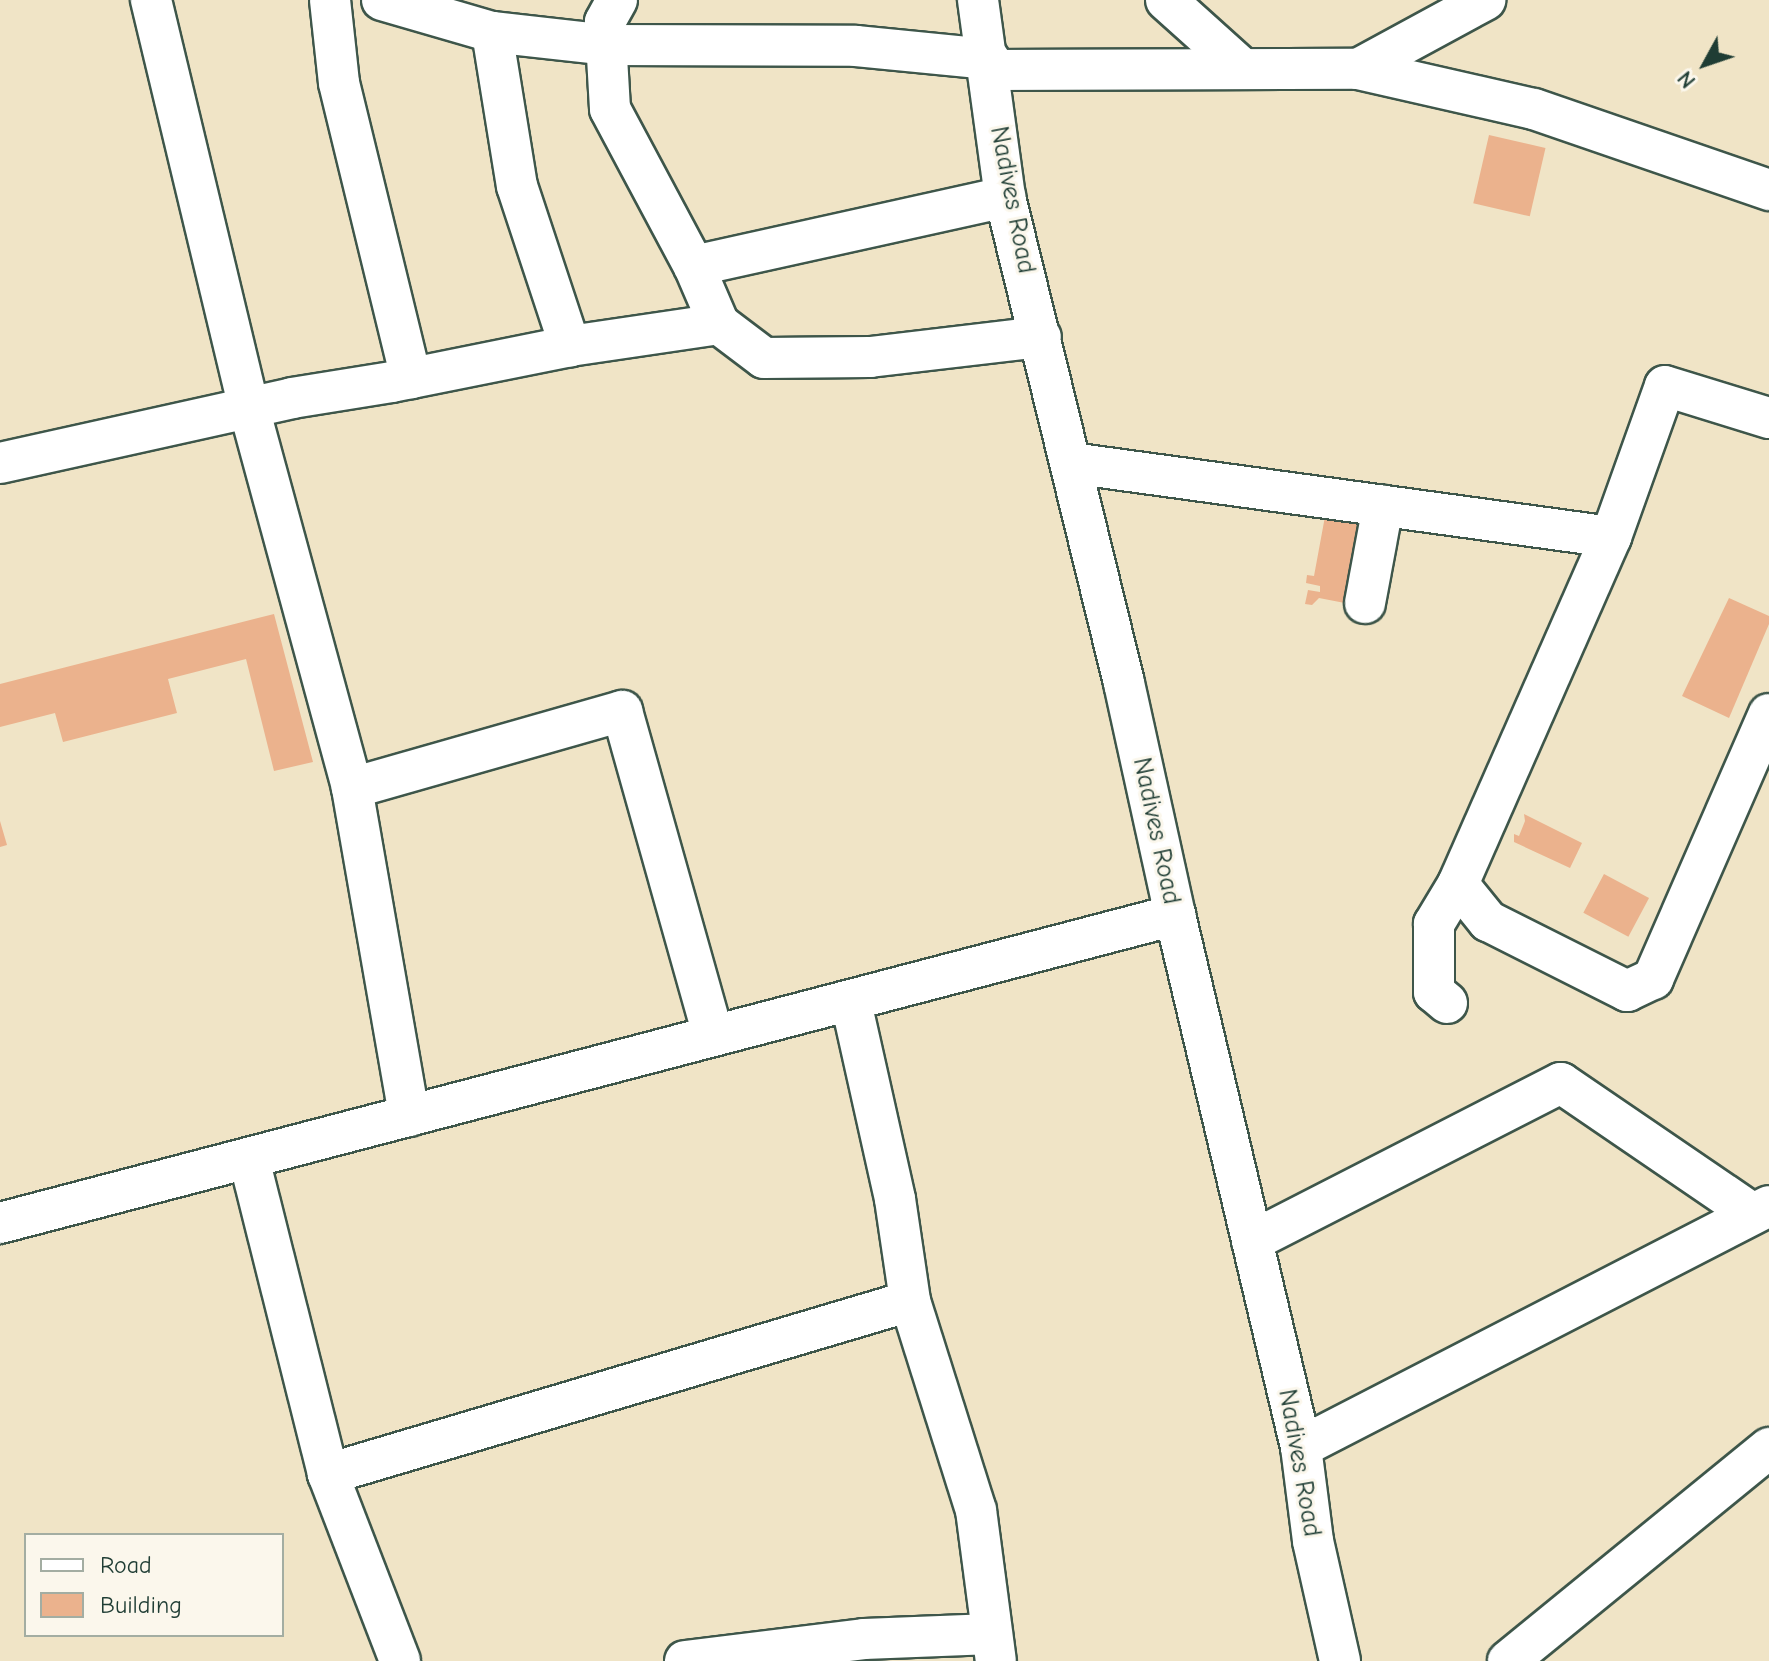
<!DOCTYPE html>
<html>
<head>
<meta charset="utf-8">
<style>
  body { margin:0 }
  #map { position:relative; width:1769px; height:1661px; overflow:hidden; background:#f0e4c6; font-family:"Comic Neue",sans-serif }
  div>[style] { position:absolute }
  .building>* { inset:0; background:#ebb28d; transform-origin:0 0 }
  .roads { filter:drop-shadow(2px 0 #3e564a) drop-shadow(-2px 0 #3e564a) drop-shadow(0 2px #3e564a) drop-shadow(0 -2px #3e564a) }
  .street>* { height:40px; margin:-20px; padding:0 20px; transform-origin:20px; border-radius:20px; background:#fff }
  span { translate:-50% -50%; white-space:nowrap; text-align:center; line-height:1.15; -webkit-text-stroke:6px #fbf7ec; paint-order:stroke }
  .street-label { font-size:26px; color:#1f3d34 }
  .legend { position:absolute; left:24px; top:1533px; width:260px; height:104px; box-sizing:border-box; background:#fbf7ec; border:2px solid #a3ada2; margin:0; padding:10px 14px; list-style:none; font-size:24px; color:#1f3d34 }
  .legend li { display:flex; align-items:center; gap:16px; height:40px }
  .legend b { width:40px; border:2px solid #a3ada2 }
  .north { position:absolute; left:1665px; top:24px; width:80px; height:80px; -webkit-text-stroke:6px #fbf7ec; paint-order:stroke; rotate:230deg; font-size:22px; font-weight:700; line-height:32px; text-align:center; color:#1f3d34 }
  .north::after { content:''; display:block; margin:auto; width:28px; height:36px; background:#1f3d34; clip-path:polygon(50% 0,100% 100%,50% 72%,0 100%) }
</style>
</head>
<body>
<div id="map">
  <div class="building">
    <i style="left:1489px;top:135px;width:58px;height:70px;rotate:13deg"></i>
    <i style="clip-path:polygon(1326px 511px,1371px 520px,1355px 605px,1319px 598px,1312px 605px,1305px 604px,1308px 590px,1320px 592px,1320px 586px,1306px 583px,1307px 575px,1314px 576px)"></i>
    <i style="clip-path:polygon(1729px 598px,1769px 616px,1769px 624px,1729px 718px,1682px 696px)"></i>
    <i style="clip-path:polygon(274px 614px,313px 762px,274px 771px,246px 659px,168px 679px,177px 713px,63px 742px,55px 713px,0 727px,0 684px)"></i>
    <i style="clip-path:polygon(1524px 814px,1582px 843px,1570px 868px,1514px 842px,1514px 834px,1519px 836px,1525px 821px)"></i>
    <i style="clip-path:polygon(0 821px,7px 845px,0 847px)"></i>
    <i style="left:1604px;top:874px;width:51px;height:44px;rotate:28deg"></i>
  </div>
  <div class="roads">
    <div class="street">
      <i style="left:151px;top:0;width:420px;rotate:76.5deg"></i>
      <i style="left:249px;top:408px;width:394px;rotate:74.8deg"></i>
      <i style="left:352px;top:788px;width:281px;rotate:-15.9deg"></i>
      <i style="left:622px;top:711px;width:336px;rotate:74.3deg"></i>
      <i style="left:330px;top:0;width:83px;rotate:83.8deg"></i>
      <i style="left:339px;top:83px;width:304px;rotate:76.3deg"></i>
      <i style="left:382px;top:0;width:115px;rotate:16.2deg"></i>
      <i style="left:492px;top:32px;width:116px;rotate:6.4deg"></i>
      <i style="left:607px;top:45px;width:249px;rotate:0.2deg"></i>
      <i style="left:856px;top:46px;width:134px;rotate:5.6deg"></i>
      <i style="left:617px;top:0;width:25px;rotate:119deg"></i>
      <i style="left:605px;top:22px;width:87px;rotate:86.7deg"></i>
      <i style="left:610px;top:109px;width:178px;rotate:61.9deg"></i>
      <i style="left:694px;top:266px;width:63px;rotate:66.7deg"></i>
      <i style="left:719px;top:324px;width:56px;rotate:37.1deg"></i>
      <i style="left:764px;top:358px;width:106px;rotate:-0.5deg"></i>
      <i style="left:870px;top:357px;width:172px;rotate:-6.7deg"></i>
      <i style="left:978px;top:0;width:199px;rotate:82.2deg"></i>
      <i style="left:1005px;top:197px;width:500px;rotate:76.24deg"></i>
      <i style="left:1124px;top:683px;width:238px;rotate:77.6deg"></i>
      <i style="left:1175px;top:915px;width:547px;rotate:76.68deg"></i>
      <i style="left:1301px;top:1447px;width:95px;rotate:82.7deg"></i>
      <i style="left:1313px;top:1541px;width:123px;rotate:77.3deg"></i>
      <i style="left:1166px;top:0;width:103px;rotate:41.9deg"></i>
      <i style="left:492px;top:32px;width:156px;rotate:80.8deg"></i>
      <i style="left:517px;top:186px;width:169px;rotate:71.7deg"></i>
      <i style="left:1358px;top:69px;width:145px;rotate:-28.5deg"></i>
      <i style="left:990px;top:70px;width:368px;rotate:-0.2deg"></i>
      <i style="left:1358px;top:69px;width:180px;rotate:12.8deg"></i>
      <i style="left:1534px;top:109px;width:249px;rotate:19deg"></i>
      <i style="left:694px;top:266px;width:319px;rotate:-12.5deg"></i>
      <i style="left:0;top:463px;width:299px;rotate:-12.5deg"></i>
      <i style="left:292px;top:398px;width:101px;rotate:-9.1deg"></i>
      <i style="left:392px;top:382px;width:182px;rotate:-11.4deg"></i>
      <i style="left:570px;top:346px;width:151px;rotate:-8.4deg"></i>
      <i style="left:1071px;top:463px;width:545px;rotate:7.8deg"></i>
      <i style="left:1611px;top:537px;width:379px;rotate:113.8deg"></i>
      <i style="left:1458px;top:884px;width:47px;rotate:121deg"></i>
      <i style="left:1434px;top:924px;width:68px;rotate:90deg"></i>
      <i style="left:1434px;top:992px;width:17px;rotate:40deg"></i>
      <i style="left:1611px;top:537px;width:160px;rotate:-70.3deg"></i>
      <i style="left:1665px;top:386px;width:109px;rotate:17.1deg"></i>
      <i style="left:1365px;top:603px;width:99px;rotate:-79.5deg"></i>
      <i style="left:352px;top:788px;width:333px;rotate:80.1deg"></i>
      <i style="left:1458px;top:884px;width:48px;rotate:51deg"></i>
      <i style="left:1488px;top:921px;width:156px;rotate:26.7deg"></i>
      <i style="left:1627px;top:991px;width:29px;rotate:-25deg"></i>
      <i style="left:1653px;top:979px;width:289px;rotate:-66.4deg"></i>
      <i style="left:851px;top:1002px;width:202px;rotate:77.4deg"></i>
      <i style="left:895px;top:1199px;width:103px;rotate:81.6deg"></i>
      <i style="left:910px;top:1301px;width:219px;rotate:72.5deg"></i>
      <i style="left:976px;top:1510px;width:152px;rotate:82.5deg"></i>
      <i style="left:249px;top:1159px;width:325px;rotate:75.9deg"></i>
      <i style="left:328px;top:1474px;width:200px;rotate:68.9deg"></i>
      <i style="left:0;top:1223px;width:1215px;rotate:-14.69deg"></i>
      <i style="left:1252px;top:1241px;width:347px;rotate:-27.1deg"></i>
      <i style="left:1561px;top:1083px;width:232px;rotate:34.3deg"></i>
      <i style="left:1301px;top:1447px;width:526px;rotate:-27.25deg"></i>
      <i style="left:328px;top:1474px;width:607px;rotate:-16.55deg"></i>
      <i style="left:685px;top:1661px;width:180px;rotate:-7deg"></i>
      <i style="left:864px;top:1639px;width:128px;rotate:-2.2deg"></i>
      <i style="left:1508px;top:1661px;width:337px;rotate:-39.2deg"></i>
    </div>
  </div>
  <div class="street-label">
    <span style="left:1012px;top:200px;rotate:79deg">Nadives Road</span>
    <span style="left:1156px;top:831px;rotate:78deg">Nadives Road</span>
    <span style="left:1299px;top:1463px;rotate:80deg">Nadives Road</span>
  </div>
  <ul class="legend">
  <li><b style="height:10px;background:#fff"></b>Road</li>
  <li><b style="height:22px;background:#ebb28d"></b>Building</li>
  </ul>
  <div class="north">N</div>
</div>
</body>
</html>
